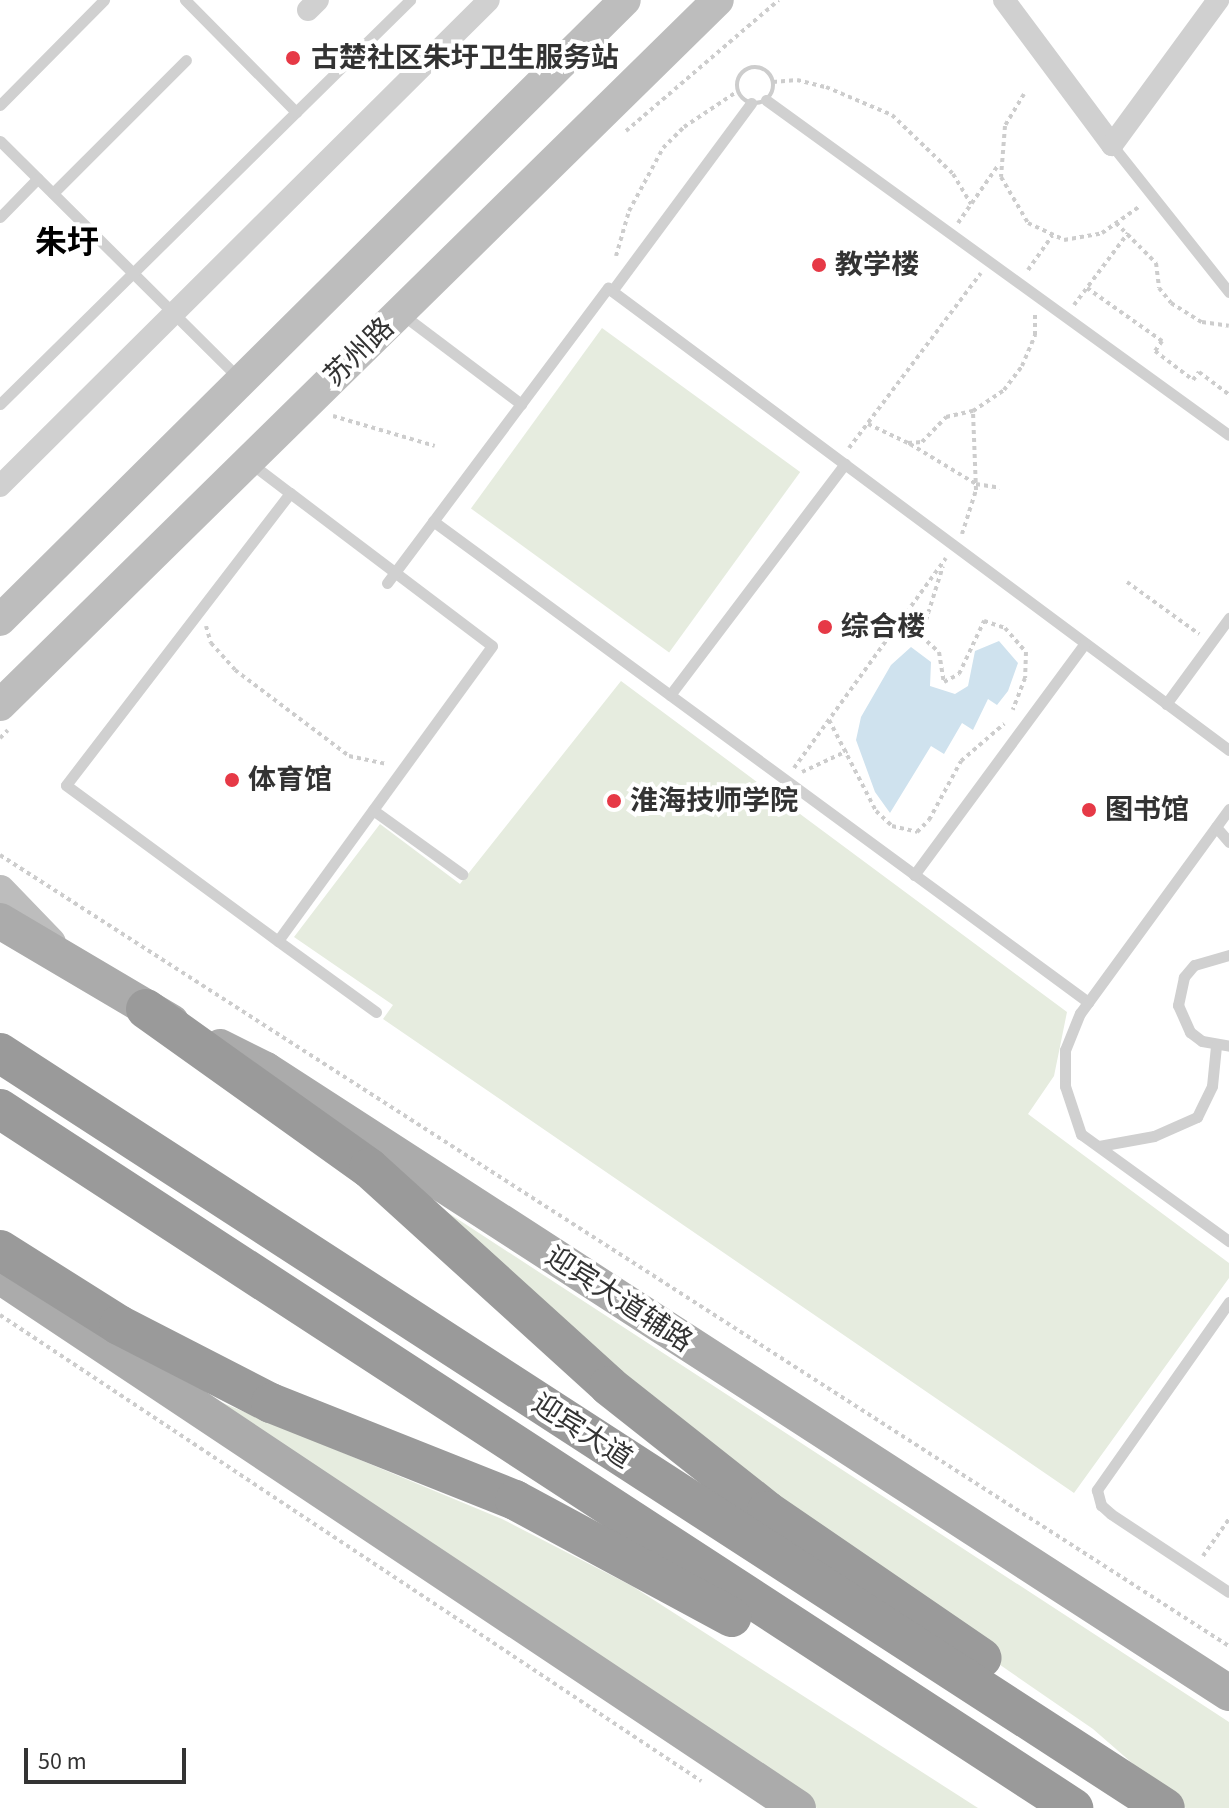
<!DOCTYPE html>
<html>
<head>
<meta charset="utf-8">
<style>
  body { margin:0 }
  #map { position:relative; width:1229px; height:1808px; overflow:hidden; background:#fff; font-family:"Source Sans 3","Noto Sans SC",sans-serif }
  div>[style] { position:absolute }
  .green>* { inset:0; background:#e6ecdf; transform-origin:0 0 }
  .water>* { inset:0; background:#cfe2ee }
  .path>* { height:4px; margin-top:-2px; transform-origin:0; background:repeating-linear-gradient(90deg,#cdcdcd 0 4px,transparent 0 8px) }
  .path>.ring { margin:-2px; padding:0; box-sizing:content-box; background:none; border:4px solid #cdcdcd; border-radius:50% }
  .lane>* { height:11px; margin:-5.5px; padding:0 5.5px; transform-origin:5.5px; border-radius:5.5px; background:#d0d0d0 }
  .street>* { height:22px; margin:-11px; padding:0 11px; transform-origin:11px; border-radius:11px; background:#d0d0d0 }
  .secondary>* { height:32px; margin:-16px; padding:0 16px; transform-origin:16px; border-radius:16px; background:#bdbdbd }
  .primary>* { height:36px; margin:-18px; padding:0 18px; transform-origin:18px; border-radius:18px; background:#ababab }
  .highway>* { height:40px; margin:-20px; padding:0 20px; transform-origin:20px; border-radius:20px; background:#9a9a9a }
  .dots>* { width:22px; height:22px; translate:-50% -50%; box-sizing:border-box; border:4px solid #fff; border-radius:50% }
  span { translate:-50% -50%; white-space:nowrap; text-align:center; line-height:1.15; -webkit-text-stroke:8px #fff; paint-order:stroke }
  .poi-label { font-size:28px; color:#333; font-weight:700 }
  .left { translate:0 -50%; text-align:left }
  .street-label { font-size:28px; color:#333 }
  .quarter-label { font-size:32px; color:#000; font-weight:700 }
  .scale { position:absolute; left:24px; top:1748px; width:162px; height:36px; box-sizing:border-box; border:4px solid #333; border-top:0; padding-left:10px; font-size:24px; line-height:28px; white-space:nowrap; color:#333; -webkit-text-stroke:6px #fff; paint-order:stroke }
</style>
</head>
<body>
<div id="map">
  <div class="green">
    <i style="left:602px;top:328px;width:245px;height:223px;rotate:36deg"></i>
    <i style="clip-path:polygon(621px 681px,1067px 1012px,1054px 1076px,1028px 1114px,1229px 1263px,1229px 1278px,1074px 1493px,383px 1019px,393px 1005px,294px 937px,380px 824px,460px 884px)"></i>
    <i style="clip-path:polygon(407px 1186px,1229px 1722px,1229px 1808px,1186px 1808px,1178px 1803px,1093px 1729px,794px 1523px)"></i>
    <i style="clip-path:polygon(199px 1393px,502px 1519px,632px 1586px,978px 1808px,817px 1808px)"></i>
  </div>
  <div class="water">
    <i style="clip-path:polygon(999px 641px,1018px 663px,1008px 691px,997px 705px,988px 699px,973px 730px,962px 723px,944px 754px,931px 746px,890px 813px,875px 792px,856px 740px,861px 717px,891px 665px,911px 647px,931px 662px,930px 686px,955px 694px,968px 686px,975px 651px)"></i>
  </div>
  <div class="path">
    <i class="ring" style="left:737px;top:67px;width:32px;height:32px"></i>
    <i style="left:773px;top:82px;width:24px;rotate:-5deg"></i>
    <i style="left:797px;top:80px;width:30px;rotate:14deg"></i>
    <i style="left:826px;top:87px;width:72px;rotate:23deg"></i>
    <i style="left:892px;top:115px;width:85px;rotate:44deg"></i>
    <i style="left:953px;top:174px;width:35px;rotate:59deg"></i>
    <i style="left:1024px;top:94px;width:37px;rotate:121deg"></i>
    <i style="left:1005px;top:126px;width:51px;rotate:94.5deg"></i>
    <i style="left:1001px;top:177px;width:53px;rotate:59.6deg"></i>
    <i style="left:1028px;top:223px;width:40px;rotate:25deg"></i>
    <i style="left:1064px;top:240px;width:39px;rotate:-10deg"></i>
    <i style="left:1102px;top:233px;width:47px;rotate:-35.4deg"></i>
    <i style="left:626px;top:131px;width:201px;rotate:-40.6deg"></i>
    <i style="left:958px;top:223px;width:72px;rotate:-55.2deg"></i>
    <i style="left:1116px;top:223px;width:57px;rotate:45deg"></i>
    <i style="left:1156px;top:263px;width:25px;rotate:83deg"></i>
    <i style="left:1159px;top:288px;width:19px;rotate:51deg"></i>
    <i style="left:1171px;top:303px;width:36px;rotate:32deg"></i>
    <i style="left:1202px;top:322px;width:27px;rotate:8deg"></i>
    <i style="left:616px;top:256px;width:47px;rotate:-73.9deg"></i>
    <i style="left:629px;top:211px;width:72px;rotate:-61.6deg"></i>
    <i style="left:663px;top:148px;width:30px;rotate:-45deg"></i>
    <i style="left:684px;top:127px;width:65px;rotate:-33.7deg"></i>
    <i style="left:1028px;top:270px;width:42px;rotate:-54.8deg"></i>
    <i style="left:1087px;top:288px;width:92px;rotate:35.2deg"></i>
    <i style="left:1162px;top:341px;width:12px;rotate:125deg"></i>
    <i style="left:1155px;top:351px;width:48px;rotate:37.3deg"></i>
    <i style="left:1193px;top:380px;width:10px;rotate:-53deg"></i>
    <i style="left:1199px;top:372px;width:38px;rotate:37deg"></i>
    <i style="left:1074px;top:305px;width:90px;rotate:-53.1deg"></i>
    <i style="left:333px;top:416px;width:106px;rotate:16.4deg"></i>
    <i style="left:868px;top:424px;width:44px;rotate:25.4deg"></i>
    <i style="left:908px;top:443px;width:14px;rotate:-4deg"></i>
    <i style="left:922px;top:442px;width:35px;rotate:-46deg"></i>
    <i style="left:946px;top:417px;width:28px;rotate:-13deg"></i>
    <i style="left:973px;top:411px;width:37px;rotate:-34deg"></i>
    <i style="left:1004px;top:390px;width:30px;rotate:-53deg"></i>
    <i style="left:1022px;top:366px;width:34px;rotate:-67deg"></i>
    <i style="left:1035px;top:335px;width:22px;rotate:-90deg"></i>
    <i style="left:910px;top:444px;width:77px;rotate:31.2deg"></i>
    <i style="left:976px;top:484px;width:24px;rotate:9deg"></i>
    <i style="left:849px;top:448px;width:219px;rotate:-53deg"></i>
    <i style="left:962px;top:534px;width:46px;rotate:-72.3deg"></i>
    <i style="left:976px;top:490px;width:79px;rotate:-92.2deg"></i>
    <i style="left:1127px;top:582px;width:89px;rotate:35.8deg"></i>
    <i style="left:206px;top:626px;width:18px;rotate:74deg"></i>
    <i style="left:211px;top:643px;width:36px;rotate:48deg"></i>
    <i style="left:235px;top:670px;width:143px;rotate:37deg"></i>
    <i style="left:349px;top:756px;width:39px;rotate:12deg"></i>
    <i style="left:893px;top:631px;width:28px;rotate:10deg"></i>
    <i style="left:921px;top:636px;width:24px;rotate:42deg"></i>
    <i style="left:939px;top:652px;width:30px;rotate:81deg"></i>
    <i style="left:944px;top:682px;width:17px;rotate:-28deg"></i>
    <i style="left:959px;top:674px;width:59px;rotate:-64.7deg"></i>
    <i style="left:984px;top:621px;width:22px;rotate:18deg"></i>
    <i style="left:1005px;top:628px;width:32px;rotate:49deg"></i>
    <i style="left:1026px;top:652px;width:26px;rotate:92deg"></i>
    <i style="left:1025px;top:678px;width:34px;rotate:111deg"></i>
    <i style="left:921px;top:636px;width:73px;rotate:-72.6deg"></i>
    <i style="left:829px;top:720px;width:102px;rotate:62.7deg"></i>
    <i style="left:876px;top:811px;width:22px;rotate:43deg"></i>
    <i style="left:892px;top:826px;width:26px;rotate:13deg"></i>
    <i style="left:917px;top:832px;width:17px;rotate:-45deg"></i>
    <i style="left:929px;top:820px;width:67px;rotate:-61.5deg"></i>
    <i style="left:961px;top:761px;width:57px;rotate:-40.7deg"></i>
    <i style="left:0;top:738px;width:11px;rotate:-45deg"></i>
    <i style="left:794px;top:768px;width:259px;rotate:-54.1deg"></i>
    <i style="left:802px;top:772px;width:50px;rotate:-25deg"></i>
    <i style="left:0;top:855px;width:1462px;rotate:32.77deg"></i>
    <i style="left:0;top:1315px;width:842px;rotate:33.61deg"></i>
    <i style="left:1203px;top:1556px;width:45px;rotate:-54.9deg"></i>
  </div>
  <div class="lane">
    <i style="left:766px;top:100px;width:571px;rotate:35.89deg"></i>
    <i style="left:0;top:105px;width:148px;rotate:-45.3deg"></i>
    <i style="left:296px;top:112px;width:160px;rotate:-44.5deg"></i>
    <i style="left:0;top:141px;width:339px;rotate:44.8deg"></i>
    <i style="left:1112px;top:145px;width:188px;rotate:51.5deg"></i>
    <i style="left:53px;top:193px;width:188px;rotate:-45deg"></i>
    <i style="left:0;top:217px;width:54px;rotate:-45.7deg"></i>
    <i style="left:612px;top:291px;width:234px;rotate:-53.5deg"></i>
    <i style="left:403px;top:315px;width:148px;rotate:37deg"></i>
    <i style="left:0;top:404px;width:416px;rotate:-44.6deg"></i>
    <i style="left:296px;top:112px;width:158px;rotate:-134.7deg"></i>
    <i style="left:249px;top:462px;width:51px;rotate:37.1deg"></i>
    <i style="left:290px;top:493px;width:253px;rotate:37.1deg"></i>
    <i style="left:492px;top:646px;width:364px;rotate:126deg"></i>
    <i style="left:278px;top:941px;width:263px;rotate:-143.7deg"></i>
    <i style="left:66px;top:785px;width:368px;rotate:-52.5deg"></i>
    <i style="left:433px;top:521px;width:813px;rotate:36.29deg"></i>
    <i style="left:387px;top:583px;width:369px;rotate:-53.2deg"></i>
    <i style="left:608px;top:288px;width:774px;rotate:36.65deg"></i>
    <i style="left:670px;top:695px;width:290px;rotate:-52.9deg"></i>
    <i style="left:1166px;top:704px;width:107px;rotate:-53.8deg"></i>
    <i style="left:1229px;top:809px;width:253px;rotate:126.1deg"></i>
    <i style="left:1080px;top:1013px;width:40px;rotate:112deg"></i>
    <i style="left:1065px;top:1050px;width:36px;rotate:90deg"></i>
    <i style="left:1065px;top:1086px;width:51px;rotate:71.6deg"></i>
    <i style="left:1081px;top:1134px;width:183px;rotate:35.9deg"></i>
    <i style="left:373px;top:810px;width:110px;rotate:35.7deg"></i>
    <i style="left:1216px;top:827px;width:20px;rotate:49deg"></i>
    <i style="left:914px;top:875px;width:288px;rotate:-53.6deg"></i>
    <i style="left:278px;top:941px;width:121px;rotate:35.9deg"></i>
    <i style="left:1229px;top:955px;width:36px;rotate:164deg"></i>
    <i style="left:1194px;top:965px;width:16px;rotate:130deg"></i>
    <i style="left:1184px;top:977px;width:29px;rotate:102deg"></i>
    <i style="left:1178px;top:1005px;width:30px;rotate:66deg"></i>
    <i style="left:1190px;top:1032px;width:15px;rotate:37deg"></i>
    <i style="left:1202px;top:1041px;width:27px;rotate:10deg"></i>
    <i style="left:1099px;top:1146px;width:56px;rotate:-10.3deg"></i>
    <i style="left:1154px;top:1136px;width:47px;rotate:-23.8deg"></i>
    <i style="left:1197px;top:1117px;width:34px;rotate:-64deg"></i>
    <i style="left:1212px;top:1086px;width:40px;rotate:-84.3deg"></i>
    <i style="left:1229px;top:1302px;width:230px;rotate:125.1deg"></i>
    <i style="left:1097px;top:1490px;width:16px;rotate:75deg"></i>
    <i style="left:1101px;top:1505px;width:13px;rotate:42deg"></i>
    <i style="left:1111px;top:1514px;width:141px;rotate:33.5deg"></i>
  </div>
  <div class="street">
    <i style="left:1004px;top:0;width:181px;rotate:53.3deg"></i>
    <i style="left:1112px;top:145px;width:180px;rotate:-53.8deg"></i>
    <i style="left:308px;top:10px;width:14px;rotate:-45deg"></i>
    <i style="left:0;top:486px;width:689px;rotate:-44.82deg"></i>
  </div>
  <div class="secondary">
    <i style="left:0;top:620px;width:880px;rotate:-44.77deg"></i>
    <i style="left:0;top:705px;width:1006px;rotate:-44.48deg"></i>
    <i style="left:0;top:891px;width:72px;rotate:46.1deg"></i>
  </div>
  <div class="primary">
    <i style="left:0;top:921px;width:199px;rotate:30.6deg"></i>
    <i style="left:220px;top:1047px;width:51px;rotate:26.6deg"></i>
    <i style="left:266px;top:1070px;width:1147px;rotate:32.9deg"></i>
    <i style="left:0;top:1276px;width:959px;rotate:33.69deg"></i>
  </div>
  <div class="highway">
    <i style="left:146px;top:1009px;width:274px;rotate:35.5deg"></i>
    <i style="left:369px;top:1168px;width:324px;rotate:42.2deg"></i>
    <i style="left:609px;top:1386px;width:201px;rotate:38.3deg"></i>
    <i style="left:767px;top:1511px;width:260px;rotate:34.4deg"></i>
    <i style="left:0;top:1053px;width:1388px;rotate:32.95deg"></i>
    <i style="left:0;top:1109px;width:1281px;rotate:33.08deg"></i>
    <i style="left:0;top:1250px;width:141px;rotate:32.2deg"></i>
    <i style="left:119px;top:1325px;width:171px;rotate:27.2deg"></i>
    <i style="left:271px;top:1403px;width:263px;rotate:21.7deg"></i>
    <i style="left:515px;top:1500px;width:246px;rotate:28.4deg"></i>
  </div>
  <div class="dots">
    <i style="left:293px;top:58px;background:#e63946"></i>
    <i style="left:819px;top:265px;background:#e63946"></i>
    <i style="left:825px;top:627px;background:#e63946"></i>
    <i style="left:232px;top:780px;background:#e63946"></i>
    <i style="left:614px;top:801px;background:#e63946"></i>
    <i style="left:1089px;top:810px;background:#e63946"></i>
  </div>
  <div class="poi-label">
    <span class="left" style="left:311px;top:58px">古楚社区朱圩卫生服务站</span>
    <span class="left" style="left:835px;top:265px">教学楼</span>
    <span class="left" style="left:841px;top:627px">综合楼</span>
    <span class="left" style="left:248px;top:780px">体育馆</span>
    <span class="left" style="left:630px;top:801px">淮海技师学院</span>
    <span class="left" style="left:1105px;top:810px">图书馆</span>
  </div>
  <div class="street-label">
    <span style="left:359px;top:352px;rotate:-44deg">苏州路</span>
    <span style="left:619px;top:1299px;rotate:33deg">迎宾大道辅路</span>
    <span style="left:582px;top:1431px;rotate:33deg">迎宾大道</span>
  </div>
  <div class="quarter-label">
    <span style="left:67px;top:243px">朱圩</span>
  </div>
  <div class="scale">50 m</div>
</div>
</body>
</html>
